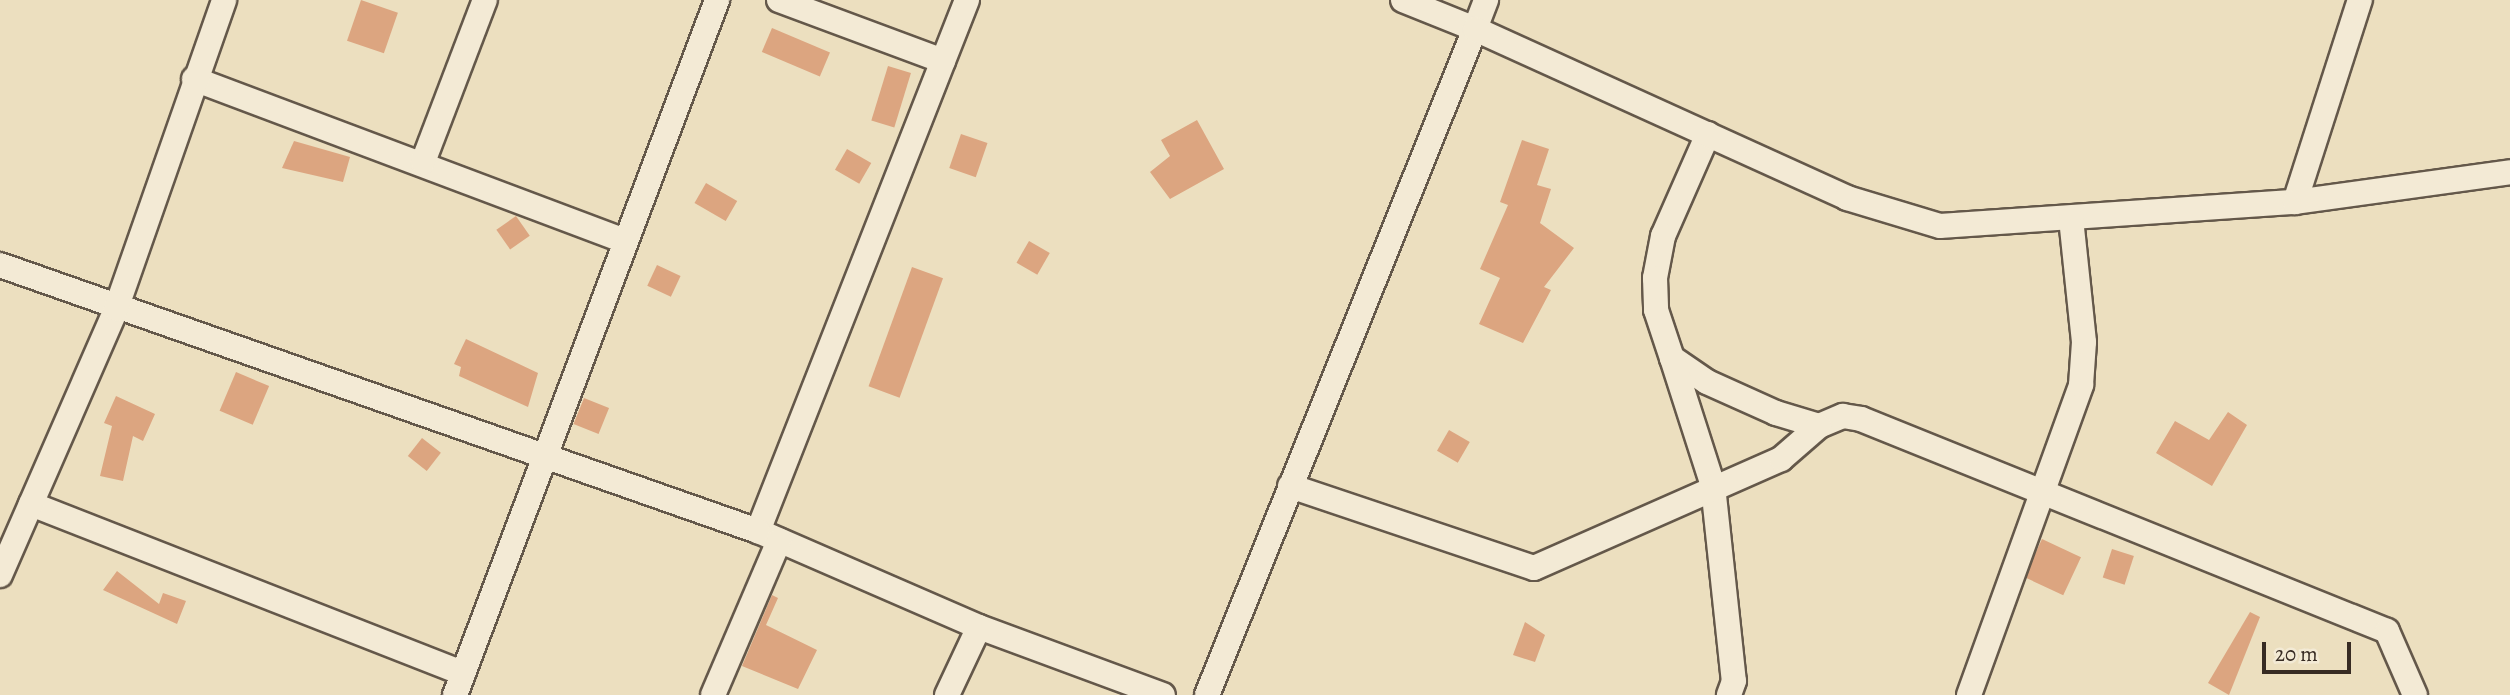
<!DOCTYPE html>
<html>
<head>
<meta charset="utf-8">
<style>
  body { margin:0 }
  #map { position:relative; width:2510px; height:695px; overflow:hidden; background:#ecdfbf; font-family:Alegreya,serif }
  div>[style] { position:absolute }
  .building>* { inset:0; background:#dca580; transform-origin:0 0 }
  .roads { filter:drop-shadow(2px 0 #64584a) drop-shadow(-2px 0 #64584a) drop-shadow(0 2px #64584a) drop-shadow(0 -2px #64584a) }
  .street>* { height:24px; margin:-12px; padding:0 12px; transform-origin:12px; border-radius:12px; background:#f3ead5 }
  span { translate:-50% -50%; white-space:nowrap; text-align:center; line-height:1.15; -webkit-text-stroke:6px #f3ead5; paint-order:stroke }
  .scale { position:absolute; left:2262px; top:642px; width:89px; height:32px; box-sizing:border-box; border:4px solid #372b23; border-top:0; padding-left:9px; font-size:21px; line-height:24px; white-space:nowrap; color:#372b23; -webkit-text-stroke:5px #f3ead5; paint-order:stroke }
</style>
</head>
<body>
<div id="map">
  <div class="building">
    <i style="left:361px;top:0;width:39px;height:43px;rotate:19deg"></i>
    <i style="left:772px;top:28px;width:63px;height:26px;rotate:23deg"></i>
    <i style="left:888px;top:66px;width:24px;height:57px;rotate:17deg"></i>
    <i style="clip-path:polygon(1197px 120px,1224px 169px,1170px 199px,1150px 172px,1170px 156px,1161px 140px)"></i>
    <i style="left:961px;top:134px;width:28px;height:36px;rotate:19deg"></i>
    <i style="clip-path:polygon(1522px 140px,1549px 149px,1537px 185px,1551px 189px,1540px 223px,1574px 248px,1544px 287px,1551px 290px,1523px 343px,1479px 324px,1500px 278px,1480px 269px,1508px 205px,1500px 202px)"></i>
    <i style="clip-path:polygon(294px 141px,350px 157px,343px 182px,282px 168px)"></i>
    <i style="left:847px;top:149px;width:28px;height:24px;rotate:30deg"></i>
    <i style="left:706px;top:183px;width:36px;height:23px;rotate:30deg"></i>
    <i style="left:516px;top:216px;width:24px;height:24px;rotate:55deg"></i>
    <i style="left:1029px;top:241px;width:24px;height:25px;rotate:30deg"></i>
    <i style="left:657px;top:265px;width:26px;height:23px;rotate:25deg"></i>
    <i style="left:912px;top:267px;width:33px;height:127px;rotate:20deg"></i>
    <i style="clip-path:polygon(466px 339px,538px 373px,528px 407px,459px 376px,461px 367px,454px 364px)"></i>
    <i style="left:236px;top:372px;width:36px;height:42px;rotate:23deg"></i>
    <i style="clip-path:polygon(116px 396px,155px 414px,143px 441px,133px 436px,123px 481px,100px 476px,112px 426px,104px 423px)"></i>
    <i style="left:584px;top:398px;width:27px;height:28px;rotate:22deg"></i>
    <i style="clip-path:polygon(2228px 412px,2247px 425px,2212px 486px,2156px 453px,2175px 421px,2209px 440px)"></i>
    <i style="left:1449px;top:430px;width:24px;height:24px;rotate:30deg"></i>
    <i style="left:422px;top:438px;width:24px;height:23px;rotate:38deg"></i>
    <i style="left:2042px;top:539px;width:43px;height:42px;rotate:25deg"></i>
    <i style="left:2112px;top:549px;width:23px;height:30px;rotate:18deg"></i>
    <i style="clip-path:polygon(117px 571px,159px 604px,163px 593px,186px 601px,177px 624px,103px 590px)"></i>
    <i style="clip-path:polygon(772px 595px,778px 598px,766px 625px,817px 650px,798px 689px,742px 666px)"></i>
    <i style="clip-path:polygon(2250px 612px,2260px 617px,2229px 695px,2208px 683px)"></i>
    <i style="clip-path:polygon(1525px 622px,1545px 635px,1535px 662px,1513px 655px)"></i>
  </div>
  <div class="roads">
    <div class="street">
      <i style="left:779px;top:0;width:175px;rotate:20.4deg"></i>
      <i style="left:967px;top:0;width:571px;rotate:111.48deg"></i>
      <i style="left:758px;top:531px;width:241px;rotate:23.5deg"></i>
      <i style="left:979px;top:627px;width:196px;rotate:20.3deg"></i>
      <i style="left:1403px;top:0;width:78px;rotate:21.9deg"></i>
      <i style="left:1475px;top:29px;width:31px;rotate:-69deg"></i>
      <i style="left:194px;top:79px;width:461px;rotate:20.6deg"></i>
      <i style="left:1708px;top:134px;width:111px;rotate:113.8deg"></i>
      <i style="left:1663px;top:236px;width:43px;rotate:100.8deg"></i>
      <i style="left:1655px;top:278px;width:32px;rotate:88deg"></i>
      <i style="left:1656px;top:310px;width:51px;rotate:71.6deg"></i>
      <i style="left:1672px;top:358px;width:42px;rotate:34.4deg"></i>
      <i style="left:1707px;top:382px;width:76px;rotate:24.2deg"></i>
      <i style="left:1776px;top:413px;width:45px;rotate:16.8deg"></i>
      <i style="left:1819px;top:426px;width:26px;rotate:-23deg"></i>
      <i style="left:1843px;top:416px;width:18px;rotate:9deg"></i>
      <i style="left:1861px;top:419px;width:567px;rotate:21.95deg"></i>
      <i style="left:2387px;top:631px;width:70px;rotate:66.4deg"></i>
      <i style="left:423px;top:162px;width:173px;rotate:-69.1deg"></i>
      <i style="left:2295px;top:202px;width:212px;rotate:-72.2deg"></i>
      <i style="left:0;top:265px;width:803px;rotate:19.34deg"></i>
      <i style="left:1672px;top:358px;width:134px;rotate:72.2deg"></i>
      <i style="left:1713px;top:486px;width:196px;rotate:83.9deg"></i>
      <i style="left:1734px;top:681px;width:15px;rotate:110deg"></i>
      <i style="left:1290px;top:486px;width:257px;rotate:18.6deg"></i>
      <i style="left:1534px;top:568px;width:270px;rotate:-23.8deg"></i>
      <i style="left:1781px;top:459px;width:50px;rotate:-41deg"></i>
      <i style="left:31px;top:504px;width:464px;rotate:21.4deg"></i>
      <i style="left:0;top:575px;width:290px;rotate:-66.4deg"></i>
      <i style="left:116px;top:309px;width:327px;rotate:-70.7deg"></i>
      <i style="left:455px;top:695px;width:743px;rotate:-69.34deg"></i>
      <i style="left:713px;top:695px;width:168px;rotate:-66.8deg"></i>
      <i style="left:947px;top:695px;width:75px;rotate:-64.8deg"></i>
      <i style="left:1207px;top:695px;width:718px;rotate:-68.08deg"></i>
      <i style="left:1475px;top:29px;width:409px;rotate:24.4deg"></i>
      <i style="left:1847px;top:198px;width:97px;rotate:16.8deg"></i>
      <i style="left:1940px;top:226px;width:356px;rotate:-3.9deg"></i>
      <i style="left:2295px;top:202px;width:217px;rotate:-7.9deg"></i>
      <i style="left:1969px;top:695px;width:330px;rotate:-70.1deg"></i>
      <i style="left:2081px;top:385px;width:43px;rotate:-86deg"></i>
      <i style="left:2084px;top:342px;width:124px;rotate:-96deg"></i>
    </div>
  </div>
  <div class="scale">20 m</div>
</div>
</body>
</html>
